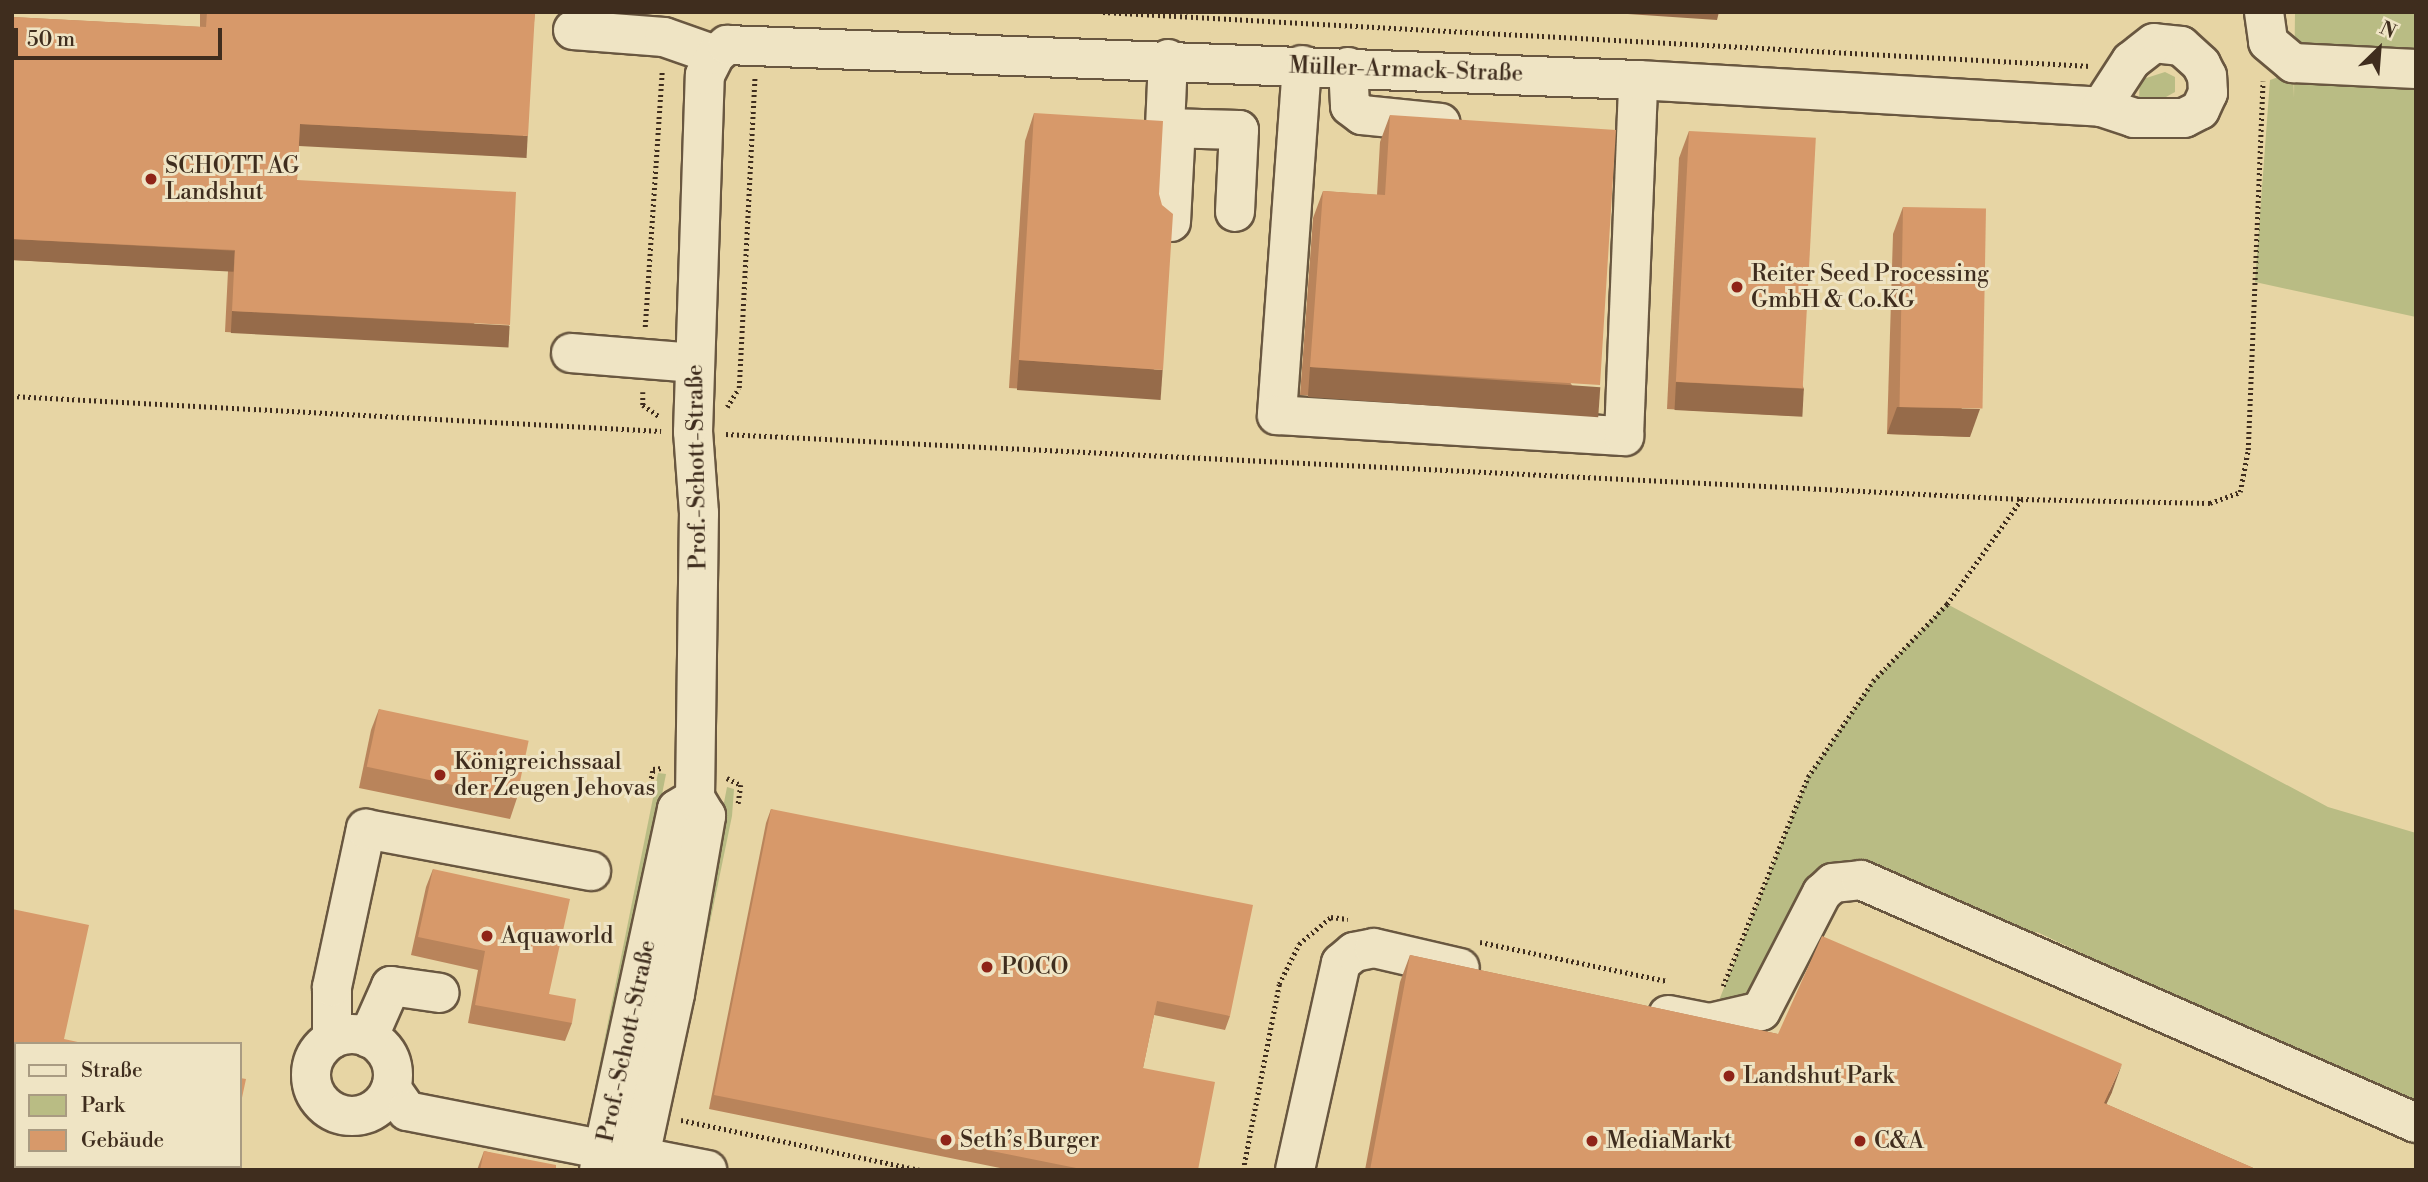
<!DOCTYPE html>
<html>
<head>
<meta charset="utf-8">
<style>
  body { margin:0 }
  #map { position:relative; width:2428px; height:1182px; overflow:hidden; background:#e7d5a4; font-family:"Libre Bodoni",serif }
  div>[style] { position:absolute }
  .green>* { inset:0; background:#b9bc84 }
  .path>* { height:4.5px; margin-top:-2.25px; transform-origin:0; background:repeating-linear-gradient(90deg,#3f2d1e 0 2px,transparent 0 5.5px) }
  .roads { filter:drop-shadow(2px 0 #695740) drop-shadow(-2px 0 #695740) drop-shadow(0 2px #695740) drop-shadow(0 -2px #695740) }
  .minor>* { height:38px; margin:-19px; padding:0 19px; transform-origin:19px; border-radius:19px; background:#efe4c4 }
  .minor>.ring { margin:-19px; padding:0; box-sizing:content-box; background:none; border:38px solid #efe4c4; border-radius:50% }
  .wall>* { inset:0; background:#b9845b }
  .shaded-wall>* { inset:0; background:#966b4a; transform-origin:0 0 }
  .building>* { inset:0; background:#d7996a; transform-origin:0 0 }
  .dots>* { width:19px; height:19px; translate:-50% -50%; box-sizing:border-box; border:4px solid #efe4c4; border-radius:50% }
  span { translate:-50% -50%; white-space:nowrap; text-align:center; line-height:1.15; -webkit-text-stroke:6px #efe4c4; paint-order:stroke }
  .street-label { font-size:23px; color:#3f2d1e }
  .poi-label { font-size:23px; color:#3f2d1e }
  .left { translate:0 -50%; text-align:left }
  .frame { position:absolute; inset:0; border:14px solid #3f2d1e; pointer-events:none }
  .legend { position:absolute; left:14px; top:1042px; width:228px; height:126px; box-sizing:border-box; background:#efe4c4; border:2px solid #a99b82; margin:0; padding:9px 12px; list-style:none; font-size:21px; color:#3f2d1e }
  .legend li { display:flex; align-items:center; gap:14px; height:35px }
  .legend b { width:35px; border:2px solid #a99b82 }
  .north { position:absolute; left:2344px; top:14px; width:70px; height:70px; -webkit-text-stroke:5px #efe4c4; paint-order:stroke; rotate:25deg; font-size:19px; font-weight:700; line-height:28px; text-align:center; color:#3f2d1e }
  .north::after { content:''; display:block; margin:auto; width:24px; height:32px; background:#3f2d1e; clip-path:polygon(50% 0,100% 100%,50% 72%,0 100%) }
  .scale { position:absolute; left:14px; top:28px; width:208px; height:32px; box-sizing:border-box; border:4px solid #3f2d1e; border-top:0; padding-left:9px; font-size:21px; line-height:24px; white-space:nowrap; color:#3f2d1e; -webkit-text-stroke:5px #efe4c4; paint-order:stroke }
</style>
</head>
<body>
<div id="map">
  <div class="green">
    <i style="clip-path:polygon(2295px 12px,2416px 12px,2416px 317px,2255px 282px,2270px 80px,2293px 72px,2294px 98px)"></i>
    <i style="clip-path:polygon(2165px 72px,2175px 77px,2175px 92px,2157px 102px,2139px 98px,2140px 80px)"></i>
    <i style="clip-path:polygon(1947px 604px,2328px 807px,2416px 833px,2416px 1123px,2127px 1000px,2130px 976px,2037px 932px,2003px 945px,1849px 879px,1761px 1011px,1710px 1023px,1808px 777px,1873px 681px)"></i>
    <i style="clip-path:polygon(658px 773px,666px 774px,603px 1097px,595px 1087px)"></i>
    <i style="clip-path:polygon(727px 787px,734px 789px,732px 816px,674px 1097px,661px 1109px,670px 1083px)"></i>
  </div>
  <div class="path">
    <i style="left:1103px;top:12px;width:989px;rotate:3.13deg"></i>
    <i style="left:645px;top:327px;width:257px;rotate:-86.2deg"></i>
    <i style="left:643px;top:392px;width:13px;rotate:90deg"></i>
    <i style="left:643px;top:405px;width:21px;rotate:35deg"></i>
    <i style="left:12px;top:396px;width:650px;rotate:3.09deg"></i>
    <i style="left:727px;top:407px;width:22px;rotate:-58deg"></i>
    <i style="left:739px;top:388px;width:311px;rotate:-87.1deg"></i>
    <i style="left:726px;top:434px;width:1297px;rotate:2.87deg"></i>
    <i style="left:2021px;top:499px;width:189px;rotate:1.2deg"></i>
    <i style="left:2210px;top:503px;width:32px;rotate:-20deg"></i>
    <i style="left:2240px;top:492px;width:43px;rotate:-79.2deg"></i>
    <i style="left:2248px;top:450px;width:369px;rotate:-87.7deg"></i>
    <i style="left:727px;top:778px;width:16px;rotate:27deg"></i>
    <i style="left:741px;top:785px;width:21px;rotate:98deg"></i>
    <i style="left:649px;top:789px;width:20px;rotate:-79deg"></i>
    <i style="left:653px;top:769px;width:9px;rotate:-6deg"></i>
    <i style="left:1480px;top:942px;width:191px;rotate:11.8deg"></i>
    <i style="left:1723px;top:986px;width:226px;rotate:-67.9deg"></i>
    <i style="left:1808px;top:777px;width:116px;rotate:-55.9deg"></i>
    <i style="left:1873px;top:681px;width:107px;rotate:-46.1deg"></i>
    <i style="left:1947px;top:604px;width:128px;rotate:-54.6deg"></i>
    <i style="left:681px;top:1120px;width:244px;rotate:11.8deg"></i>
    <i style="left:1243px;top:1170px;width:189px;rotate:-79deg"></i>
    <i style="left:1279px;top:984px;width:45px;rotate:-63.4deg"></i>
    <i style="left:1299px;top:944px;width:42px;rotate:-40.2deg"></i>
    <i style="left:1331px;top:917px;width:17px;rotate:7deg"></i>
  </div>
  <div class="roads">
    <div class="minor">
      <i style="left:2264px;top:12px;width:30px;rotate:82deg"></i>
      <i style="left:2268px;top:42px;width:33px;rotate:40deg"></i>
      <i style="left:2293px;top:63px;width:123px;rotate:2.8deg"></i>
      <i style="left:573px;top:30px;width:91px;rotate:4.4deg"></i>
      <i style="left:664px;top:37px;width:54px;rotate:19.4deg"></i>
      <i style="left:1168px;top:59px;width:69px;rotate:92.5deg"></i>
      <i style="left:1165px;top:128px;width:74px;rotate:1.5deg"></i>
      <i style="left:1239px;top:130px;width:82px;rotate:92.8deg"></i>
      <i style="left:1302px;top:65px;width:351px;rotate:94.1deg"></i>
      <i style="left:1277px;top:415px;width:348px;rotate:3.5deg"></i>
      <i style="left:1624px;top:436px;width:356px;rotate:-87.7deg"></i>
      <i style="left:1348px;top:67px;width:39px;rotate:87deg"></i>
      <i style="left:1350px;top:106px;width:15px;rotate:37deg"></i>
      <i style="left:1362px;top:115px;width:79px;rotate:5.8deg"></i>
      <i style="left:1171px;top:222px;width:94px;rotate:-87deg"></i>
      <i style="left:571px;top:353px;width:124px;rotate:4.6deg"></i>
      <i style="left:1668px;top:1015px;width:43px;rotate:10.8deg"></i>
      <i style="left:1710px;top:1023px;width:52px;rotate:-13.2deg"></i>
      <i style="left:1761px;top:1011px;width:133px;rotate:-62.7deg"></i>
      <i style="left:1822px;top:893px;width:15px;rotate:-42deg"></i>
      <i style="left:1833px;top:883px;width:28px;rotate:-6deg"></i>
      <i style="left:1861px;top:880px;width:606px;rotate:23.65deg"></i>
      <i class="ring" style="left:311px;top:1034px;width:44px;height:44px"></i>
      <i style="left:368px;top:1038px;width:57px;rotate:-66.1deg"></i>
      <i style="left:391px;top:986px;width:49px;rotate:8.1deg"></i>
      <i style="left:332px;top:1039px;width:52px;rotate:-90deg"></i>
      <i style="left:332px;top:987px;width:162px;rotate:-77.9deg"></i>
      <i style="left:366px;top:829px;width:229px;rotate:10.6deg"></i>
      <i style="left:391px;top:1088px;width:28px;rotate:55deg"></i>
      <i style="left:407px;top:1111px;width:306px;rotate:11.1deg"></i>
      <i style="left:599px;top:1170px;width:369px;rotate:-77.8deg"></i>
      <i style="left:677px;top:809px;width:21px;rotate:-31deg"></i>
      <i style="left:637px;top:1170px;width:180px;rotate:-77.8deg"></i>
      <i style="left:675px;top:994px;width:181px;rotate:-80.1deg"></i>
      <i style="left:706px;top:816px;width:21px;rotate:-121deg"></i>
      <i style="left:695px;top:798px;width:285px;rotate:-89.2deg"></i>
      <i style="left:699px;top:513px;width:81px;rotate:-94.2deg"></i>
      <i style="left:693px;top:432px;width:357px;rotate:-88.1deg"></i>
      <i style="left:705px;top:75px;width:22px;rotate:-63deg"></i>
      <i style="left:715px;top:55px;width:16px;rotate:-40deg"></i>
      <i style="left:727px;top:45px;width:912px;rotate:2.2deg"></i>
      <i style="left:1638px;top:80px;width:464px;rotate:3.3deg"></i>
      <i style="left:2101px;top:107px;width:35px;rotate:18deg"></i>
      <i style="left:2134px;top:118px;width:50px"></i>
      <i style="left:2184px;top:118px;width:18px;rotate:-27deg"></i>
      <i style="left:2200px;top:110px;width:19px;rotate:-65deg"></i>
      <i style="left:2208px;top:93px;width:17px;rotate:-93deg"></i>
      <i style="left:2207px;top:76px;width:13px;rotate:-117deg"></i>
      <i style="left:2201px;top:64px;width:27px;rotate:-138deg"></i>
      <i style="left:2181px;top:46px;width:27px;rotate:-174deg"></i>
      <i style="left:2154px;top:43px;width:29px;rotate:142deg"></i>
      <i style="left:2131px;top:61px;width:55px;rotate:123.1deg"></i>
      <i style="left:1295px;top:1170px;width:212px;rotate:-77.5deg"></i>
      <i style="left:1341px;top:963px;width:17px;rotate:-40deg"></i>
      <i style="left:1354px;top:952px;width:20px;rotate:-11deg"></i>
      <i style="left:1374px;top:948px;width:88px;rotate:13.1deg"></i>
    </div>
  </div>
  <div class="wall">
    <i style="clip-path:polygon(200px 12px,535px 12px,521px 157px,299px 145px,297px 180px,502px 346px,225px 332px,228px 271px,12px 260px,12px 17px,200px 27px)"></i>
    <i style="clip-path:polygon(1034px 113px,1159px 194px,1153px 397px,1009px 388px,1025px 141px)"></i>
    <i style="clip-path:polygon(1390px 115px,1590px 412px,1300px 395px,1313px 218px,1323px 191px,1377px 195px,1380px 142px)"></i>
    <i style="clip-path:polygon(1689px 131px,1804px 389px,1794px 416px,1667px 409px,1679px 158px)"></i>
    <i style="clip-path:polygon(1903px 207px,1970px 437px,1887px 434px,1893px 234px)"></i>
    <i style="clip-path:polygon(379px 709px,517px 798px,510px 819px,359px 788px,371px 730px)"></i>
    <i style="clip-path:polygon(771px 809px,1230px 1016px,1225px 1030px,1154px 1015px,1143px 1068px,1198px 1170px,1010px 1170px,709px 1109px,766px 823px)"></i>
    <i style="clip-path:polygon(433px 869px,549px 994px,572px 1023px,565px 1041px,468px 1023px,478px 970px,411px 955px,426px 887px)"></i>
    <i style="clip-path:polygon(1410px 955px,1778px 1034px,2112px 1092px,2106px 1104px,2258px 1170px,1365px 1170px,1400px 982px)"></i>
    <i style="clip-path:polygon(484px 1151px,556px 1170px,477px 1170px)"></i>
  </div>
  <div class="shaded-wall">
    <i style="clip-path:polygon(1598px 12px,1719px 12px,1717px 20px)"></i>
    <i style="left:300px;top:124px;width:228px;height:22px;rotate:3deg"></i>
    <i style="left:12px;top:239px;width:223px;height:21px;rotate:3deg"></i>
    <i style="left:232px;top:311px;width:278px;height:22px;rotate:3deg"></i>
    <i style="left:1019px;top:360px;width:144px;height:30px;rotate:4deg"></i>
    <i style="left:1310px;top:367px;width:291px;height:30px;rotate:4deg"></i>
    <i style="left:1676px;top:382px;width:128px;height:28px;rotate:3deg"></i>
    <i style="clip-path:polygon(1897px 407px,1980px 409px,1970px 437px,1887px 434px)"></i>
    <i style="clip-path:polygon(2122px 1064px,2112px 1092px,2094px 1131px,2104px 1103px)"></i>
  </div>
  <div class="building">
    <i style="clip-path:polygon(207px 12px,535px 12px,528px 136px,300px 124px,297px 180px,516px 192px,510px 325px,232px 311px,235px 250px,12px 239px,12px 17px,206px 27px)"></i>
    <i style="clip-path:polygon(1034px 113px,1163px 121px,1159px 194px,1162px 205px,1173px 214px,1163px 370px,1019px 360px)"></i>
    <i style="clip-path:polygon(1390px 115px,1616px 130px,1600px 385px,1310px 367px,1323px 191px,1385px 195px)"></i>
    <i style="left:1689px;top:131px;width:127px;height:251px;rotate:3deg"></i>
    <i style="left:1903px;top:207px;width:83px;height:200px;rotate:1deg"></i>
    <i style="left:379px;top:709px;width:153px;height:59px;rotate:12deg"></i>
    <i style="clip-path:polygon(771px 809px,1253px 905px,1230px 1016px,1157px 1001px,1143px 1068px,1215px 1082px,1198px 1170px,1086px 1170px,714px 1095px)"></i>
    <i style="clip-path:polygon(433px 869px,570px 899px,549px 994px,576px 999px,572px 1023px,475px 1005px,485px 951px,418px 937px)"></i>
    <i style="clip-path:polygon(12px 909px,89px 925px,64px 1039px,87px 1044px,16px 1044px,16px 1166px,227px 1166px,226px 1170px,12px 1170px)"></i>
    <i style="clip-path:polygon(1822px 936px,2122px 1064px,2104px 1103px,2258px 1170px,1370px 1170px,1410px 955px,1778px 1034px)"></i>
    <i style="clip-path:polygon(240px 1078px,246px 1079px,240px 1107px)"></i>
    <i style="clip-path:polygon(484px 1151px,556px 1165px,556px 1170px,480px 1170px)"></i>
  </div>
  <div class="dots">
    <i style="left:151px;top:179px;background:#8f2418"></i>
    <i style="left:1737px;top:287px;background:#8f2418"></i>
    <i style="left:440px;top:775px;background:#8f2418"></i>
    <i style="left:487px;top:936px;background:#8f2418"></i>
    <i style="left:987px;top:967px;background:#8f2418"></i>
    <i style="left:1729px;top:1076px;background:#8f2418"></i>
    <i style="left:946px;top:1140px;background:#8f2418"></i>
    <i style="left:1592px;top:1141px;background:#8f2418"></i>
    <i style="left:1860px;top:1141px;background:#8f2418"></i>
  </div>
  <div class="street-label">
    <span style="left:1406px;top:70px;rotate:2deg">Müller-Armack-Straße</span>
    <span style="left:697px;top:467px;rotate:-91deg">Prof.-Schott-Straße</span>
    <span style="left:627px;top:1041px;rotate:-78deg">Prof.-Schott-Straße</span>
  </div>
  <div class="poi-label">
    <span class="left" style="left:165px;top:179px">SCHOTT AG<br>Landshut</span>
    <span class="left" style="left:1751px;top:287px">Reiter Seed Processing<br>GmbH &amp; Co.KG</span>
    <span class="left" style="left:454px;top:775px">Königreichssaal<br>der Zeugen Jehovas</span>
    <span class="left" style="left:501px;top:936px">Aquaworld</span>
    <span class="left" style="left:1001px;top:967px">POCO</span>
    <span class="left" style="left:1743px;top:1076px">Landshut Park</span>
    <span class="left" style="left:960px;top:1140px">Seth’s Burger</span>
    <span class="left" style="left:1606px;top:1141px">MediaMarkt</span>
    <span class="left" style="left:1874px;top:1141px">C&amp;A</span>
  </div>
  <div class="frame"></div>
  <ul class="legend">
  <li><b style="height:9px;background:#efe4c4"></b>Straße</li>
  <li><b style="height:19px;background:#b9bc84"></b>Park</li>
  <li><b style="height:19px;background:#d7996a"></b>Gebäude</li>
  </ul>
  <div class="north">N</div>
  <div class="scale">50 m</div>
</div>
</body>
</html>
